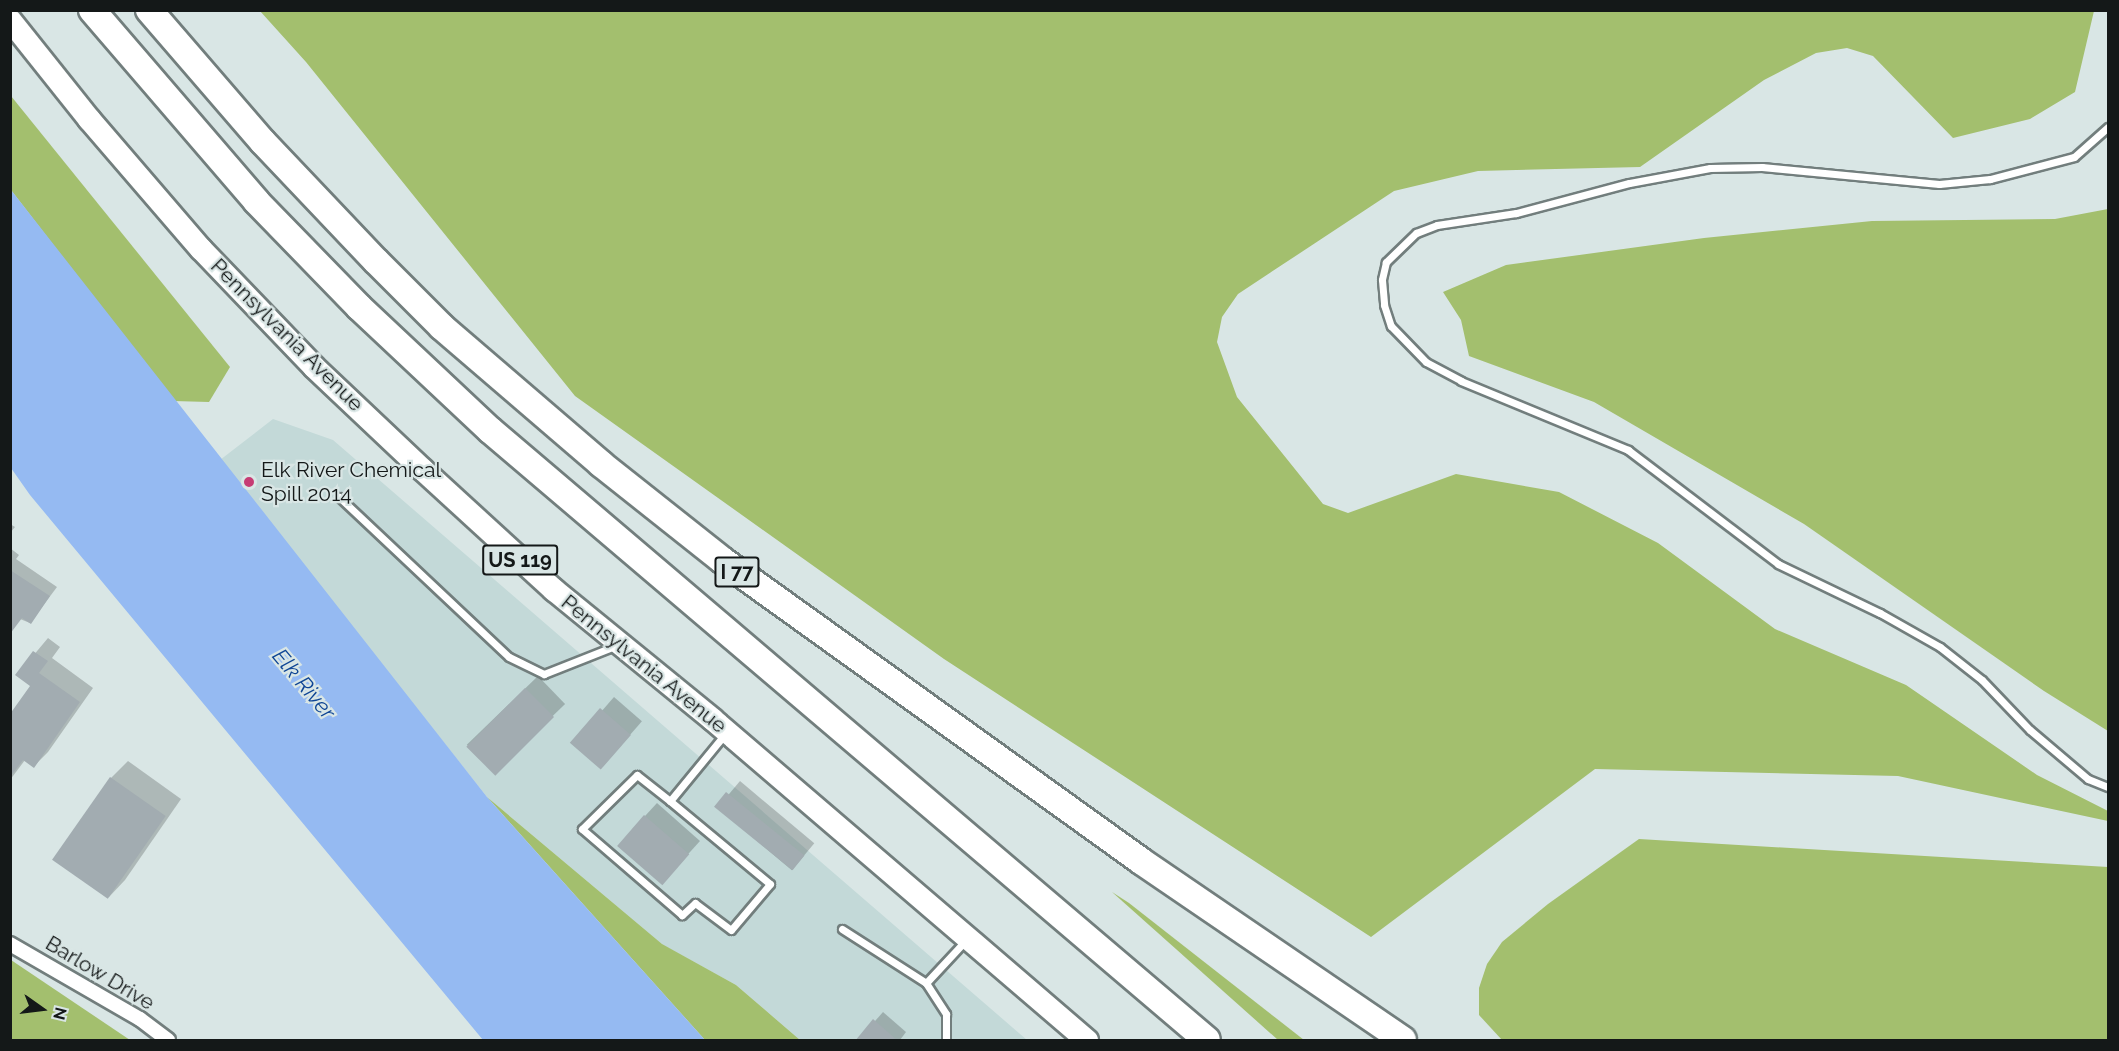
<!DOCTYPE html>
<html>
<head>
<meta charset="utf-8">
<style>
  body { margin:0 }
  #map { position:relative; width:2119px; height:1051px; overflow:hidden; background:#d9e6e5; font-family:Raleway,sans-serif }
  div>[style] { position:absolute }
  .built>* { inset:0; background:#c3d9d8 }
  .green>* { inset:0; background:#a3bf6e }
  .water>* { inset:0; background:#95baf2 }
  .shadow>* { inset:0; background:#0003; transform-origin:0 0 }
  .building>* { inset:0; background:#a2acb1; transform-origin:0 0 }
  .roads { filter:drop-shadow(2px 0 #727e7d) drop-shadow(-2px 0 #727e7d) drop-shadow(0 2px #727e7d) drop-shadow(0 -2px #727e7d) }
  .service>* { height:7px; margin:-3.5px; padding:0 3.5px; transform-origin:3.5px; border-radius:3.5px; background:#fff }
  .minor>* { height:14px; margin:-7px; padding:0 7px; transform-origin:7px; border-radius:7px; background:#fff }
  .primary>* { height:22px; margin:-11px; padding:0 11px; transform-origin:11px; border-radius:11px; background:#fff }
  .motorway>* { height:26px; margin:-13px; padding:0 13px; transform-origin:13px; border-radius:13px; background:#fff }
  .dots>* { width:16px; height:16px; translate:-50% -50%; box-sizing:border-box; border:3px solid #d9e6e5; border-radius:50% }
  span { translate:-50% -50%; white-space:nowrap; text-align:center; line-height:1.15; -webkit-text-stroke:4.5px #d9e6e5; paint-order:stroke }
  .shield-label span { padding:2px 4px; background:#d9e6e5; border:2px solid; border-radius:4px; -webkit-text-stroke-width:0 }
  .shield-label { font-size:20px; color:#141818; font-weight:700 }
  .street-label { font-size:21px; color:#141818 }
  .poi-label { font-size:21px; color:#141818 }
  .left { translate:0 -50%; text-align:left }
  .water-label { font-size:22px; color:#0e4595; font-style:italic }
  .frame { position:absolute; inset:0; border:12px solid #141818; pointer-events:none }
  .north { position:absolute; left:12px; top:979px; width:60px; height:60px; -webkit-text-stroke:4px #d9e6e5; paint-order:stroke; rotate:104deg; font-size:16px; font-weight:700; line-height:24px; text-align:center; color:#141818 }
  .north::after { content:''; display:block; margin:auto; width:21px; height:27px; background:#141818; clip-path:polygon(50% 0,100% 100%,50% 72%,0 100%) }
</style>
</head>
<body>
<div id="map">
  <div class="built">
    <i style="clip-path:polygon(273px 419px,333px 440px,1027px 1040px,800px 1040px,736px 985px,663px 945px,487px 797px,220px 460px)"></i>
  </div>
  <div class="green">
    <i style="clip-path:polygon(260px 11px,2094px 11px,2075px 92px,2030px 119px,1953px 138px,1873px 56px,1847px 48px,1816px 53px,1764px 80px,1640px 167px,1478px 171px,1394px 191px,1238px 294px,1222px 317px,1217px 342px,1237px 397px,1323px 504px,1348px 513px,1456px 474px,1559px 492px,1658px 543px,1775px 629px,1906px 685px,2037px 775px,2108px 811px,2108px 821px,1898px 776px,1595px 769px,1371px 937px,944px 659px,575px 396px,306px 62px)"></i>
    <i style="clip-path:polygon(11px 96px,230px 367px,209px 402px,173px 401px,11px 190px)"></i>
    <i style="clip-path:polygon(2108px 209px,2108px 731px,2044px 691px,1804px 524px,1594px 402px,1469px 356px,1461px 320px,1443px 292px,1506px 265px,1704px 238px,1872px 221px,2055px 219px)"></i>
    <i style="clip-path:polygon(487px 797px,662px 944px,736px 985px,800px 1040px,705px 1040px)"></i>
    <i style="clip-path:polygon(1639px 839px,2108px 867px,2108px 1040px,1502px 1040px,1479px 1015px,1479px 988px,1487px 964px,1502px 942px,1548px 904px)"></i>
    <i style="clip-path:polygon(1112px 892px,1129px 903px,1304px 1040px,1278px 1040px)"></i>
    <i style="clip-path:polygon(11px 960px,130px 1040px,11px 1040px)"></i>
  </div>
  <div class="water">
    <i style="clip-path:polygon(11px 190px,487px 797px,705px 1040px,483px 1040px,30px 495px,11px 468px)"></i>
  </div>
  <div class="shadow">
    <i style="clip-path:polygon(10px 524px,15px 527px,10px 533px)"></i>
    <i style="clip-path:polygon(10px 548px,19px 555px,16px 559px,57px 587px,30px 623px,10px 615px)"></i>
    <i style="clip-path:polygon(48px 638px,60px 647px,52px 658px,93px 688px,48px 752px,34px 766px,25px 760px,10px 780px,10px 717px,32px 686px,17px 675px)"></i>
    <i style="left:538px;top:676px;width:39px;height:99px;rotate:46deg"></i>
    <i style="left:614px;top:697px;width:37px;height:62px;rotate:41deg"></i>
    <i style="clip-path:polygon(128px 761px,181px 799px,125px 880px,109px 897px,111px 778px)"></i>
    <i style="left:740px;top:781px;width:97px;height:35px;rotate:40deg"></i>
    <i style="clip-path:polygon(657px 803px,700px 841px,662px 883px,645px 816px)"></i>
    <i style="clip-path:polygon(883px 1012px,906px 1032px,900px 1040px,865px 1040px,861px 1037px)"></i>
  </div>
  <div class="building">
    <i style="clip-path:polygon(10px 570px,50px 596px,31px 624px,22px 618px,10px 634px)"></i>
    <i style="clip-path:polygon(33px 651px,48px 661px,39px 673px,80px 702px,34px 768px,23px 760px,10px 777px,10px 714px,30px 686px,15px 675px)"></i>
    <i style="left:525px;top:688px;width:41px;height:83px;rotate:45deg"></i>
    <i style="left:600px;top:708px;width:41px;height:46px;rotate:41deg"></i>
    <i style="left:110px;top:777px;width:68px;height:101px;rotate:35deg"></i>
    <i style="left:726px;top:792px;width:101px;height:19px;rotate:39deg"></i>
    <i style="left:644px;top:815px;width:60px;height:41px;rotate:41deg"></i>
    <i style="clip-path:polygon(873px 1019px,898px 1041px,855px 1041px)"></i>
  </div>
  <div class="roads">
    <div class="service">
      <i style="left:2108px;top:127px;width:45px;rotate:138.6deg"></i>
      <i style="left:2074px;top:157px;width:87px;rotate:165.3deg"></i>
      <i style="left:1990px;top:179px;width:51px;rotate:174.4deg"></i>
      <i style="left:1939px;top:184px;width:178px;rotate:-174.5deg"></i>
      <i style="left:1762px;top:167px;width:52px;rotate:178.9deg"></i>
      <i style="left:1710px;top:168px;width:82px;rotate:169.5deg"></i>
      <i style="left:1629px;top:183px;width:117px;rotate:165.1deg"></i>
      <i style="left:1516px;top:213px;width:80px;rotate:171.4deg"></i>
      <i style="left:1437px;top:225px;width:22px;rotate:159deg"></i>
      <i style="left:1416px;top:233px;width:42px;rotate:136deg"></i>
      <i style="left:1386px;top:262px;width:18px;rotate:103deg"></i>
      <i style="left:1382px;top:280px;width:25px;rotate:85deg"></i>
      <i style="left:1384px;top:305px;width:22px;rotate:72deg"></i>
      <i style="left:1391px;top:326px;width:50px;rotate:45.8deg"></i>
      <i style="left:1426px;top:362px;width:40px;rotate:28deg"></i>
      <i style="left:1461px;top:381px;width:181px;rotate:22.4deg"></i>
      <i style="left:1628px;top:450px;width:188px;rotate:37.2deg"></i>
      <i style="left:1778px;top:564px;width:113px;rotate:25.7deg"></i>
      <i style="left:1880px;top:613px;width:69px;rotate:29.5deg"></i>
      <i style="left:1940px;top:647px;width:53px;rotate:38.2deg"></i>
      <i style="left:1982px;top:680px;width:69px;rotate:46.2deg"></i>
      <i style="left:2030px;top:730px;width:76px;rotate:40.2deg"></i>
      <i style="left:2088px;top:779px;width:22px;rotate:22deg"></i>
      <i style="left:339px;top:497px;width:233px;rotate:43.3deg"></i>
      <i style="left:509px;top:657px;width:39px;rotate:26deg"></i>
      <i style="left:544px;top:674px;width:76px;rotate:-21.5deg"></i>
      <i style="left:670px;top:801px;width:130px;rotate:39.7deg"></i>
      <i style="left:770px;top:884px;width:60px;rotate:130.3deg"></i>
      <i style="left:731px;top:930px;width:45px;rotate:-143.1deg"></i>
      <i style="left:695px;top:903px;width:18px;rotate:137deg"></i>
      <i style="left:682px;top:915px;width:132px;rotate:-139.3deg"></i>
      <i style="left:582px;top:829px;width:77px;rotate:-44.5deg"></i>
      <i style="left:637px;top:775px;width:42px;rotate:38.2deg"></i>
      <i style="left:670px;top:801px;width:87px;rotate:-50.6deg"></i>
      <i style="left:842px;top:929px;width:100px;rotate:32.7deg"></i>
      <i style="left:926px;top:983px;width:59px;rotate:-47.1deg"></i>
      <i style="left:926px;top:983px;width:37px;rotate:57deg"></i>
      <i style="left:946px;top:1014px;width:26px;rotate:90deg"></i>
    </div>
    <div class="minor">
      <i style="left:10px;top:944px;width:150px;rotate:30deg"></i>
      <i style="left:140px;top:1019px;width:35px;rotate:37deg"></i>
    </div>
    <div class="primary">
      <i style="left:10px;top:20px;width:127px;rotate:51.4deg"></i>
      <i style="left:89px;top:119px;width:172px;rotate:49.3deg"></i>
      <i style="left:201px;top:249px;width:163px;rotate:46.2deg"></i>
      <i style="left:314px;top:367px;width:150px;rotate:43.4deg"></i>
      <i style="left:423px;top:470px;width:178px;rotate:42.5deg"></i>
      <i style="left:554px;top:590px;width:204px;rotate:39.2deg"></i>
      <i style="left:712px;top:719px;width:494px;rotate:40.6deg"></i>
    </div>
    <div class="motorway">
      <i style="left:92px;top:10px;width:252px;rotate:49.3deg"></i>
      <i style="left:256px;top:201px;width:148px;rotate:45.8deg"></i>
      <i style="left:359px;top:307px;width:180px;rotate:43.2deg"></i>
      <i style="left:490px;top:430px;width:941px;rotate:40.39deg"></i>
      <i style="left:149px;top:10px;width:174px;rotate:49.2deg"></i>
      <i style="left:263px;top:142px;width:164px;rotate:46.5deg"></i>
      <i style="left:376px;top:261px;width:93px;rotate:45deg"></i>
      <i style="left:442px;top:327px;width:210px;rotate:40.7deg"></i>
      <i style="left:601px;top:464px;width:154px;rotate:38.4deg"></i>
      <i style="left:722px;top:560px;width:516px;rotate:35.69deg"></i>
      <i style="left:1141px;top:861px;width:317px;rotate:34.3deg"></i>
    </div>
  </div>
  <div class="dots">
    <i style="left:249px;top:482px;background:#c63c74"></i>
  </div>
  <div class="shield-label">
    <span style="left:520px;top:560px">US 119</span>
    <span style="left:737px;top:572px">I 77</span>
  </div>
  <div class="street-label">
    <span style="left:287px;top:335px;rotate:45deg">Pennsylvania Avenue</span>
    <span style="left:644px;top:664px;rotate:39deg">Pennsylvania Avenue</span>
    <span style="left:100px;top:973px;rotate:31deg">Barlow Drive</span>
  </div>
  <div class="poi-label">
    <span class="left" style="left:261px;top:482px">Elk River Chemical<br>Spill 2014</span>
  </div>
  <div class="water-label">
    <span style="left:304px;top:684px;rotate:50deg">Elk River</span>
  </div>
  <div class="frame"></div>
  <div class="north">N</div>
</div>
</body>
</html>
